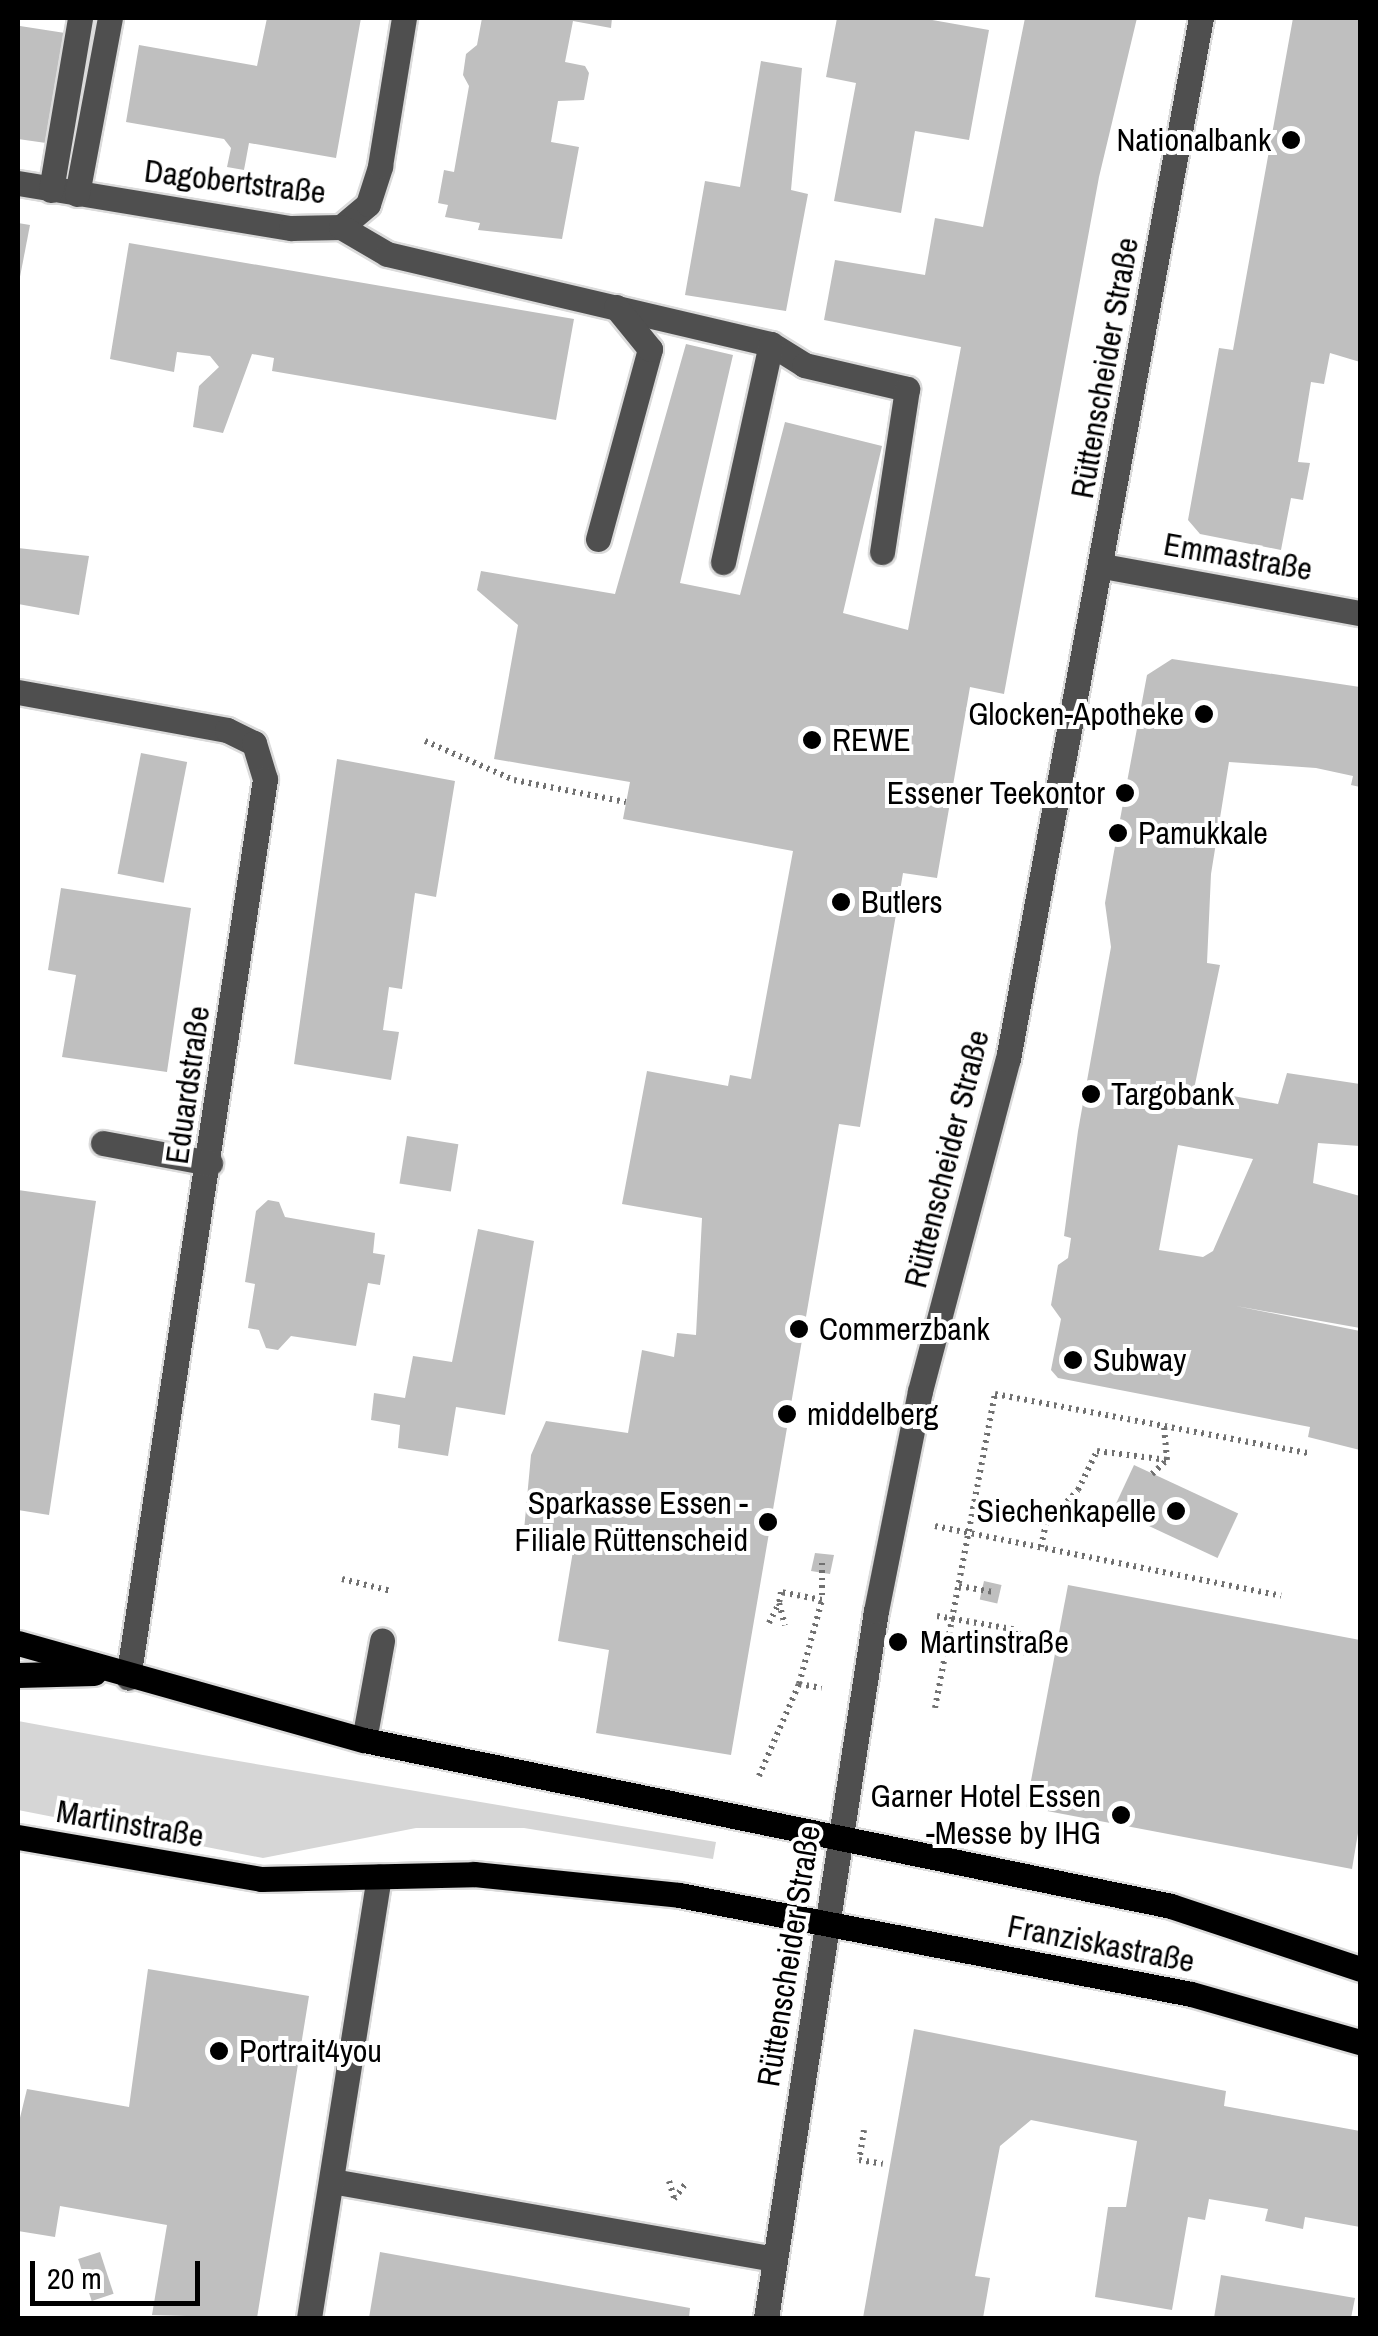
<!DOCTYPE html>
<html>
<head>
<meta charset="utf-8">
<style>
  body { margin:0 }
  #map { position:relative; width:1378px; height:2336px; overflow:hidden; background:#fff; font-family:"Archivo Narrow",sans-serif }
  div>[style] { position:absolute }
  .green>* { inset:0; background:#d6d6d6 }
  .building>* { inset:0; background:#bfbfbf; transform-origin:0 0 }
  .path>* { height:6px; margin-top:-3px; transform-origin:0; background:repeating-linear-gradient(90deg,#717171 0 2.5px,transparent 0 7.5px) }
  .roads { filter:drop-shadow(2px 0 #dbdbdb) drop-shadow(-2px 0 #dbdbdb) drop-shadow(0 2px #dbdbdb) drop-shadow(0 -2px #dbdbdb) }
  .minor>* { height:25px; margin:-12.5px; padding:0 12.5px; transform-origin:12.5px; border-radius:12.5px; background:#4f4f4f }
  .major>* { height:25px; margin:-12.5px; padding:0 12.5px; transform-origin:12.5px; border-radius:12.5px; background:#000 }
  .dots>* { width:28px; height:28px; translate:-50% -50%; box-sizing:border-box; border:5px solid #fff; border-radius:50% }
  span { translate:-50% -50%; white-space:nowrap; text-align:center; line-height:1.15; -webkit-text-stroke:8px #fff; paint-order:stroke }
  .poi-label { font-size:32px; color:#000 }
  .right { translate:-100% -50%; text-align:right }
  .left { translate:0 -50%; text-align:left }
  .street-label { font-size:32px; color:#000 }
  .frame { position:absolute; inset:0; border:20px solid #000; pointer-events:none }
  .scale { position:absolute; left:30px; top:2261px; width:170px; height:45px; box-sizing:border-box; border:5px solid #000; border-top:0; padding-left:12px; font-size:30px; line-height:35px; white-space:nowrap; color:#000; -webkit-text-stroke:8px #fff; paint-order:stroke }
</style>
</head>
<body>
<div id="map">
  <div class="green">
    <i style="clip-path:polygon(18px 1721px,203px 1755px,716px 1842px,713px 1859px,524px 1828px,416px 1828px,263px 1858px,18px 1810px)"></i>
  </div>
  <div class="building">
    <i style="clip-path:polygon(18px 18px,20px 26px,65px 33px,46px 143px,18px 139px)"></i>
    <i style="clip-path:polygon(267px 18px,361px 18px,336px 158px,249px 143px,244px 170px,227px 167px,231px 148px,224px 139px,126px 122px,139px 45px,257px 66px)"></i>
    <i style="clip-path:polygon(482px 18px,612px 18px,611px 28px,573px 21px,565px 62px,585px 66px,589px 73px,584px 100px,558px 101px,551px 142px,579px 147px,562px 239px,478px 230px,480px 223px,445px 217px,448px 205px,438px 203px,444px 170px,454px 172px,469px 86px,463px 75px,466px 54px,477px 45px)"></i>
    <i style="clip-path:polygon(837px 18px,921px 18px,989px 30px,969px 140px,915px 131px,901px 213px,834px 201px,856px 83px,826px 77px)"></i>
    <i style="clip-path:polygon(1025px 18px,1137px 18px,1099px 177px,1004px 694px,970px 687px,937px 878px,903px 873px,860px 1127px,839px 1124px,731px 1755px,596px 1733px,609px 1650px,558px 1641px,573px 1551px,523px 1541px,531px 1455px,546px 1421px,628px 1433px,642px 1350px,674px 1357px,677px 1333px,696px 1335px,702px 1218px,622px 1204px,647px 1071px,728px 1086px,730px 1075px,751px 1079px,793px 851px,623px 819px,630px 782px,494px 759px,518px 625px,477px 590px,481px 571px,615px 594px,686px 344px,733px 355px,680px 583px,740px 595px,785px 422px,882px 446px,843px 613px,908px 630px,961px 347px,824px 320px,835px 260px,925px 275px,935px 218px,983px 227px)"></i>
    <i style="clip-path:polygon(1293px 18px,1360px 18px,1360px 362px,1330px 353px,1324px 384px,1311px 382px,1298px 462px,1310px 463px,1303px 500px,1291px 498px,1281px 550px,1200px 534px,1188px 520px,1219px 348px,1233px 350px)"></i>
    <i style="clip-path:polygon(761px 61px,802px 68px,791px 190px,808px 194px,786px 311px,685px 295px,705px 181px,740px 187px)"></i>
    <i style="clip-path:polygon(18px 223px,30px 225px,19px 282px,18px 282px)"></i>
    <i style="clip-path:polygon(129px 243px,574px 319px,556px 420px,272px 371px,274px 358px,252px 354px,223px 433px,193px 427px,199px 386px,219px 367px,210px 356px,177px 352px,174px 372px,110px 359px)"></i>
    <i style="clip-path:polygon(18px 548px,89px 556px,79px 615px,18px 604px)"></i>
    <i style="clip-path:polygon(evenodd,1172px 659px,1360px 687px,1360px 787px,1351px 785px,1353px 776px,1316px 768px,1229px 762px,1211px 874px,1207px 963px,1220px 965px,1194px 1089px,1278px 1104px,1287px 1073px,1360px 1084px,1360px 1146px,1318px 1143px,1313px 1183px,1360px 1196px,1360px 1328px,1236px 1306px,1360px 1331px,1360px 1450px,1308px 1437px,1310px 1427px,1058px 1378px,1051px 1370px,1061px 1319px,1051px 1305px,1058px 1265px,1068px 1258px,1071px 1238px,1064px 1236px,1078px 1131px,1111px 947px,1105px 903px,1113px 857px,1147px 675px,1172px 659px,1178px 1145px,1253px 1159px,1213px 1251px,1203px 1257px,1159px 1250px,1178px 1145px)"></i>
    <i style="left:141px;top:753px;width:47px;height:123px;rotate:11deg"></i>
    <i style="clip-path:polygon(337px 759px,455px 781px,436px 897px,415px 893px,402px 989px,389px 987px,383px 1030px,399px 1032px,391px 1080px,294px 1064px)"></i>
    <i style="clip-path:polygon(61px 888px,191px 908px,167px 1072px,62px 1057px,76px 975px,48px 970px)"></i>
    <i style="left:407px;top:1136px;width:52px;height:48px;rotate:9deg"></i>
    <i style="clip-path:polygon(18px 1190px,96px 1201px,49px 1515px,18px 1510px)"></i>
    <i style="clip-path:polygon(268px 1200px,279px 1202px,285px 1217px,375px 1233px,373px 1253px,385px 1255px,380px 1285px,368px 1283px,356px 1346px,291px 1336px,278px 1350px,266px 1348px,259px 1330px,248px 1328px,255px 1284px,245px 1282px,256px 1211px)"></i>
    <i style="clip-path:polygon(478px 1229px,534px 1241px,505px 1415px,456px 1407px,448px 1456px,398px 1448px,400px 1425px,371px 1420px,374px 1393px,405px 1398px,413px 1356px,452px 1362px)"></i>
    <i style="left:1134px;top:1465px;width:115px;height:49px;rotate:25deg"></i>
    <i style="clip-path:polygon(815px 1553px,834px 1555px,830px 1574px,811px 1571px)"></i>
    <i style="left:984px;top:1581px;width:18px;height:19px;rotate:13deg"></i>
    <i style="clip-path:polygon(1068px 1585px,1360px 1640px,1360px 1821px,1352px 1869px,1026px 1807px)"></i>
    <i style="clip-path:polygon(148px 1969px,309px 1996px,257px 2318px,152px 2315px,167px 2225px,60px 2206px,55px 2237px,18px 2231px,18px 2126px,27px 2089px,129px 2107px)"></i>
    <i style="clip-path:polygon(914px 2029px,1226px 2091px,1224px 2106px,1360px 2131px,1360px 2227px,1305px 2217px,1303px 2229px,1265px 2221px,1268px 2209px,1209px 2199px,1205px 2220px,1188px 2217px,1172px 2310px,1095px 2297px,1108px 2207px,1126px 2207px,1137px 2141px,1031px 2120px,1000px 2146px,975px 2276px,990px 2278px,983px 2318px,863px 2318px)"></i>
    <i style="left:100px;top:2252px;width:44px;height:23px;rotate:72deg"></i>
    <i style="clip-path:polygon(380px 2252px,690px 2308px,689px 2318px,369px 2318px)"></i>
    <i style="clip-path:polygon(1221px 2275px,1355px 2298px,1351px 2318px,1214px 2318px)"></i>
  </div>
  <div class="path">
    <i style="left:425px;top:741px;width:97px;rotate:23.7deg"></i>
    <i style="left:514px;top:780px;width:114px;rotate:11.1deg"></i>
    <i style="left:1152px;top:1474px;width:21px;rotate:-43deg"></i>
    <i style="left:1167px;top:1460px;width:33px;rotate:-95deg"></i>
    <i style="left:935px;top:1526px;width:353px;rotate:11.4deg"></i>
    <i style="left:1041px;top:1547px;width:25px;rotate:-78deg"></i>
    <i style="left:1046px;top:1523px;width:46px;rotate:-45.9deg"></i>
    <i style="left:1078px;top:1490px;width:43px;rotate:-64deg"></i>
    <i style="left:1097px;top:1451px;width:71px;rotate:7.3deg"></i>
    <i style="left:822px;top:1563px;width:37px;rotate:90deg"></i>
    <i style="left:342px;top:1579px;width:50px;rotate:13.8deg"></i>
    <i style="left:959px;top:1586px;width:34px;rotate:10deg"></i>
    <i style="left:937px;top:1616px;width:82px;rotate:9.8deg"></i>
    <i style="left:769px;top:1623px;width:22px;rotate:-63deg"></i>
    <i style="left:779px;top:1603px;width:23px;rotate:75deg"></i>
    <i style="left:1018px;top:1632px;width:24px;rotate:78deg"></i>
    <i style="left:1005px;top:1653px;width:26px;rotate:-61deg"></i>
    <i style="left:799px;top:1684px;width:23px;rotate:10deg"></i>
    <i style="left:935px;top:1708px;width:320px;rotate:-79.2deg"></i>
    <i style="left:995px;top:1394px;width:318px;rotate:10.7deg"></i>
    <i style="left:759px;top:1776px;width:100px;rotate:-66.5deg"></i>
    <i style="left:799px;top:1684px;width:87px;rotate:-74.7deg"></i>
    <i style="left:822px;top:1600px;width:42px;rotate:-169deg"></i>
    <i style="left:781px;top:1592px;width:11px;rotate:100deg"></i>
    <i style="left:864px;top:2130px;width:30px;rotate:99deg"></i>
    <i style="left:859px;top:2160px;width:24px;rotate:9deg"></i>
    <i style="left:669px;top:2181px;width:17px;rotate:73deg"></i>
    <i style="left:674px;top:2199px;width:21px;rotate:-53deg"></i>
  </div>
  <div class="roads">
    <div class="minor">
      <i style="left:18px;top:183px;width:277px;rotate:9.4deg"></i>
      <i style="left:291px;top:228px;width:50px;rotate:-1.1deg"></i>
      <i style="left:341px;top:227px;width:35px;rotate:-40deg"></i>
      <i style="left:368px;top:204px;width:40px;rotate:-72deg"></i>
      <i style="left:380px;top:166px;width:150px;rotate:-80.8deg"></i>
      <i style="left:51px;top:190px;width:174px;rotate:-80.4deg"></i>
      <i style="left:77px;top:194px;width:179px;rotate:-79.4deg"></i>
      <i style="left:341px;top:227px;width:53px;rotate:30.4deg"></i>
      <i style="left:387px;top:254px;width:394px;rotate:13.2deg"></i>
      <i style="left:771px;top:344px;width:39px;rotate:32deg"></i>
      <i style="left:804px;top:365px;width:106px;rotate:13.1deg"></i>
      <i style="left:907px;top:389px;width:165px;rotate:98.7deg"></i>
      <i style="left:598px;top:539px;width:197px;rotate:-74.7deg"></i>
      <i style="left:650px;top:349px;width:54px;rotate:-129deg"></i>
      <i style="left:723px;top:562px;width:223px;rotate:-77.6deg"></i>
      <i style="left:1103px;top:566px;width:261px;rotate:10.4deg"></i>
      <i style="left:18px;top:692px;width:212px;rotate:10.3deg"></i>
      <i style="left:227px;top:730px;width:30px;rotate:26deg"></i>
      <i style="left:254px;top:743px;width:38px;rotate:73deg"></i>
      <i style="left:265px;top:779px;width:909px;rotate:98.66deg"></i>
      <i style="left:103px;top:1143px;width:109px;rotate:10.6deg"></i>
      <i style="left:364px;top:1740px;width:101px;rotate:-79.7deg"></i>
      <i style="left:332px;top:2181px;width:449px;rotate:10deg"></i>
      <i style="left:309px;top:2318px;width:447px;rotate:-81deg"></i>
      <i style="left:766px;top:2318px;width:716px;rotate:-81.16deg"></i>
      <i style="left:876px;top:1611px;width:224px;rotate:-78.7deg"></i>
      <i style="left:920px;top:1391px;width:343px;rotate:-75.2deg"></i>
      <i style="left:1008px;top:1059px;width:1059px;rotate:-79.5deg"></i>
    </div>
    <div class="major">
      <i style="left:18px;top:1643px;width:359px;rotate:15.7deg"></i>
      <i style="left:364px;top:1740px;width:824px;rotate:11.62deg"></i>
      <i style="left:1171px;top:1906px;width:199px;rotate:18.4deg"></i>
      <i style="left:18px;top:1675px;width:76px;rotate:-1.5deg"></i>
      <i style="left:18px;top:1837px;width:247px;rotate:9.8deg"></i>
      <i style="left:261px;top:1879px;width:213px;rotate:-1.3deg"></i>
      <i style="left:474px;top:1874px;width:206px;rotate:5.8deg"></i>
      <i style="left:679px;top:1895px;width:521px;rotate:10.94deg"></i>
      <i style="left:1191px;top:1994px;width:176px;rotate:15.9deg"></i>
    </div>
  </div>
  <div class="dots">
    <i style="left:1291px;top:140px;background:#000"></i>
    <i style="left:1204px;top:714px;background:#000"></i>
    <i style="left:812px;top:740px;background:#000"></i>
    <i style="left:1125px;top:793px;background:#000"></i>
    <i style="left:1118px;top:833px;background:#000"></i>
    <i style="left:841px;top:902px;background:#000"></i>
    <i style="left:1091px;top:1094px;background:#000"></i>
    <i style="left:799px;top:1329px;background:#000"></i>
    <i style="left:1073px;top:1360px;background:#000"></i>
    <i style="left:787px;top:1414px;background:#000"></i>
    <i style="left:1176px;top:1511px;background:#000"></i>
    <i style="left:768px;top:1522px;background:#000"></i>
    <i style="left:898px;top:1642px;background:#000"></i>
    <i style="left:1121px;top:1815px;background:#000"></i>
    <i style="left:219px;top:2051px;background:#000"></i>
  </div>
  <div class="poi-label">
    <span class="right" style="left:1271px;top:140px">Nationalbank</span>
    <span class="right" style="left:1184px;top:714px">Glocken-Apotheke</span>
    <span class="left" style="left:832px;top:740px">REWE</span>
    <span class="right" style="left:1105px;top:793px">Essener Teekontor</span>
    <span class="left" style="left:1138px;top:833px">Pamukkale</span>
    <span class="left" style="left:861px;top:902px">Butlers</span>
    <span class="left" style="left:1111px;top:1094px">Targobank</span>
    <span class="left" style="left:819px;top:1329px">Commerzbank</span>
    <span class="left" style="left:1093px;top:1360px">Subway</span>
    <span class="left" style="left:807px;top:1414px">middelberg</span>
    <span class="right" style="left:748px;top:1522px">Sparkasse Essen -<br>Filiale Rüttenscheid</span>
    <span class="right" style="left:1156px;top:1511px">Siechenkapelle</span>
    <span class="left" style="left:920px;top:1642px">Martinstraße</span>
    <span class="right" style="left:1101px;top:1815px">Garner Hotel Essen<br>-Messe by IHG</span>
    <span class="left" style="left:239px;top:2051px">Portrait4you</span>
  </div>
  <div class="street-label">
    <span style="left:235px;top:182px;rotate:7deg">Dagobertstraße</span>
    <span style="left:1105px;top:368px;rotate:-80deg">Rüttenscheider Straße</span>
    <span style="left:1238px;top:557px;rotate:10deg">Emmastraße</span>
    <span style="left:188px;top:1085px;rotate:-82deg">Eduardstraße</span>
    <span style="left:947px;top:1159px;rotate:-76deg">Rüttenscheider Straße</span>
    <span style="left:130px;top:1824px;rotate:10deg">Martinstraße</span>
    <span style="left:1101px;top:1944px;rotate:11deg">Franziskastraße</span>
    <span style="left:789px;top:1956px;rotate:-81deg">Rüttenscheider Straße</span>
  </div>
  <div class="frame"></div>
  <div class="scale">20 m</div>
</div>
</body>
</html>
